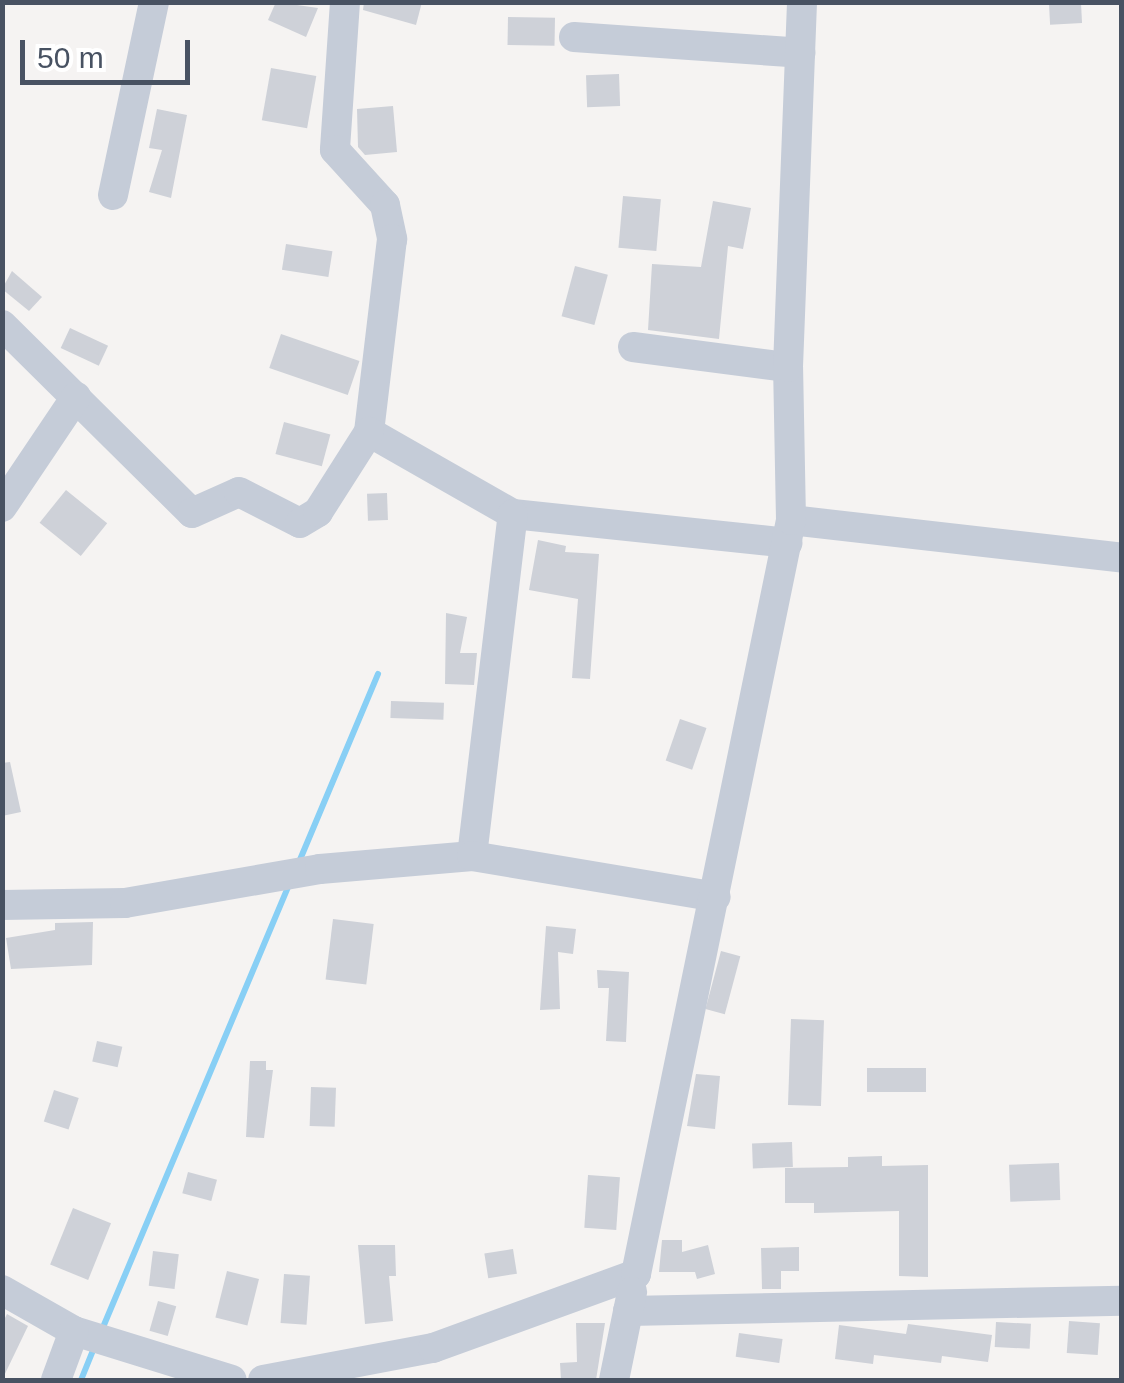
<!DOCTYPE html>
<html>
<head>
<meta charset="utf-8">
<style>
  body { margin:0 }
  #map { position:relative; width:1124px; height:1383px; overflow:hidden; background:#f5f3f2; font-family:Arial,sans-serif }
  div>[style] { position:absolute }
  .stream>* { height:6px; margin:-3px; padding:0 3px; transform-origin:3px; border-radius:3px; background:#88cff5 }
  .building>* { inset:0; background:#ced1d8; transform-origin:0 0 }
  .minor>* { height:30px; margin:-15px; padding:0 15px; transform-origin:15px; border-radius:15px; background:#c5ccd8 }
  span { translate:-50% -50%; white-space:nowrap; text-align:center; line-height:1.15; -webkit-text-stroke:9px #fff; paint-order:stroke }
  .frame { position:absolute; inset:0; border:5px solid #485262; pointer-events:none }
  .scale { position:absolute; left:20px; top:40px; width:170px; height:45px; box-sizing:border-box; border:5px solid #485262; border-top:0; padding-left:12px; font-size:30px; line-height:35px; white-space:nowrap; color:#485262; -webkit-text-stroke:8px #fff; paint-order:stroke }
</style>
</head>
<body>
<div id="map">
  <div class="stream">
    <i style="left:299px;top:862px;width:204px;rotate:-67.2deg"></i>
    <i style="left:101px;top:1332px;width:488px;rotate:-67.2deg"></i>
    <i style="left:81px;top:1380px;width:35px;rotate:-68deg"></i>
  </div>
  <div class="building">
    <i style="clip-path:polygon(276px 2px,318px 8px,306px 37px,268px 20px)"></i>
    <i style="clip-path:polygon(364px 2px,422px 2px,416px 25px,363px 10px)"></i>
    <i style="left:1081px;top:3px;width:20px;height:32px;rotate:87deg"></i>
    <i style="left:508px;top:17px;width:47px;height:28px;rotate:1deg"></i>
    <i style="left:271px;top:68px;width:46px;height:53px;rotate:10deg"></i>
    <i style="left:619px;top:74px;width:32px;height:33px;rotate:88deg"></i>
    <i style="clip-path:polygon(393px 106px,397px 152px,365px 155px,358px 147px,357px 109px)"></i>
    <i style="clip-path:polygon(157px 109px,187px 115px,171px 198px,149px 192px,162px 150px,149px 148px)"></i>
    <i style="left:623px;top:196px;width:38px;height:52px;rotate:5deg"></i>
    <i style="clip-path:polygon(713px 201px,751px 208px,743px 249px,728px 246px,719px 339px,648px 330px,652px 264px,701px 267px)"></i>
    <i style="left:286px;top:244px;width:47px;height:26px;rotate:9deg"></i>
    <i style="left:575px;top:266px;width:34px;height:52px;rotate:15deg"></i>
    <i style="clip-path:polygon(12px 271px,42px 297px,29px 311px,2px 289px)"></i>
    <i style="left:70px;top:328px;width:42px;height:22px;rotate:25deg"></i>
    <i style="left:281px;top:334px;width:83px;height:36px;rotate:19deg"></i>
    <i style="left:284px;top:422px;width:48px;height:33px;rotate:15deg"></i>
    <i style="left:66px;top:490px;width:53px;height:42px;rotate:39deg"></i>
    <i style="left:387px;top:493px;width:27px;height:20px;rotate:88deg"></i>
    <i style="clip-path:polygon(538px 540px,566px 546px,565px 552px,599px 554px,590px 679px,572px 678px,578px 599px,529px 590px)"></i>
    <i style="clip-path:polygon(446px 613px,467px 617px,460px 653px,477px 653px,474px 685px,445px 684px)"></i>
    <i style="left:391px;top:701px;width:53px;height:17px;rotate:2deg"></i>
    <i style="left:680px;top:719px;width:28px;height:44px;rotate:19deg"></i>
    <i style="clip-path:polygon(10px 762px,21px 812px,2px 816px,2px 763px)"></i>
    <i style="left:333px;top:919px;width:41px;height:61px;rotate:7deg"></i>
    <i style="clip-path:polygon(93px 922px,92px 965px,11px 969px,6px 938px,55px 930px,55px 923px)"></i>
    <i style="clip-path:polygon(546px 926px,576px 929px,573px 954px,558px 952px,560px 1009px,540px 1010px)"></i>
    <i style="left:721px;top:951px;width:20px;height:60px;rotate:15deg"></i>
    <i style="clip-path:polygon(597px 970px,629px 972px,626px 1042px,606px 1041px,609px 988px,598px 988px)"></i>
    <i style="left:791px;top:1019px;width:33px;height:86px;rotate:2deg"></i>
    <i style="left:97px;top:1041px;width:26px;height:21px;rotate:13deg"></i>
    <i style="clip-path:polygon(250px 1061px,266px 1061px,266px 1070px,273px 1070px,264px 1138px,246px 1137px)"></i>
    <i style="left:926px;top:1068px;width:24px;height:59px;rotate:90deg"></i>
    <i style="clip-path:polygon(696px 1074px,720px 1076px,715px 1129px,687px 1126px)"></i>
    <i style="left:311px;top:1087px;width:25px;height:39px;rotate:2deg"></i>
    <i style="left:54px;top:1090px;width:26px;height:33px;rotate:18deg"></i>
    <i style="left:792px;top:1142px;width:25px;height:40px;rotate:88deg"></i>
    <i style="clip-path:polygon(882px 1156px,882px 1166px,928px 1165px,928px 1277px,899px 1276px,899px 1211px,814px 1213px,814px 1203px,785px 1203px,785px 1168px,848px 1167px,848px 1157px)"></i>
    <i style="left:1059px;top:1163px;width:37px;height:50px;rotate:88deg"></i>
    <i style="left:188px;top:1172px;width:30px;height:22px;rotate:15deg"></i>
    <i style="left:588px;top:1175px;width:32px;height:53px;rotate:4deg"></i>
    <i style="left:73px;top:1208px;width:41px;height:61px;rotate:22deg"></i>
    <i style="clip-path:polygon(662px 1240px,682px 1240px,682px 1252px,708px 1245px,715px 1274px,697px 1279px,695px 1272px,659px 1272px)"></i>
    <i style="clip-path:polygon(358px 1245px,395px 1245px,396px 1276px,389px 1276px,393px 1321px,365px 1324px)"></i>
    <i style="clip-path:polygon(799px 1247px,799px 1271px,781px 1271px,781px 1289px,762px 1289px,761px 1248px)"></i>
    <i style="left:513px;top:1249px;width:25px;height:29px;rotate:81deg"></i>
    <i style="left:153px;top:1251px;width:26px;height:35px;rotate:7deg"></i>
    <i style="left:227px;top:1271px;width:33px;height:48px;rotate:14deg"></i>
    <i style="left:284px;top:1274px;width:26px;height:49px;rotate:4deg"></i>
    <i style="left:158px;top:1301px;width:19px;height:31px;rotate:16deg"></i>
    <i style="clip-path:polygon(7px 1314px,28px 1326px,2px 1380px,2px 1324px)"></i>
    <i style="left:1069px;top:1321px;width:31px;height:32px;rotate:4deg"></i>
    <i style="left:996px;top:1322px;width:35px;height:25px;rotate:3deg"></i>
    <i style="clip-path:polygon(576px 1323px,605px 1323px,596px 1380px,561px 1380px,560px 1363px,577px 1362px)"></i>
    <i style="clip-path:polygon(908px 1324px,992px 1335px,988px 1362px,942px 1356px,941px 1363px,874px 1355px,873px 1364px,835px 1359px,839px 1325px,906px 1334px)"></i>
    <i style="left:739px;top:1333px;width:44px;height:24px;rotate:8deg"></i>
  </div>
  <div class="minor">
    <i style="left:345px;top:2px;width:148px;rotate:93.9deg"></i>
    <i style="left:335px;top:150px;width:74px;rotate:47.7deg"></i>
    <i style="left:385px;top:205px;width:35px;rotate:78deg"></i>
    <i style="left:392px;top:239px;width:194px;rotate:96.8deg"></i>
    <i style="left:369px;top:432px;width:166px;rotate:29.7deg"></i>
    <i style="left:513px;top:514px;width:276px;rotate:6deg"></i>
    <i style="left:574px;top:37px;width:227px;rotate:4deg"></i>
    <i style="left:113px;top:195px;width:197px;rotate:-78deg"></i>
    <i style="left:2px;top:325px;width:267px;rotate:44.7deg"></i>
    <i style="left:192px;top:513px;width:51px;rotate:-24.1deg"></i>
    <i style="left:239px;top:492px;width:68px;rotate:26.9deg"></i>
    <i style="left:300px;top:523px;width:21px;rotate:-31deg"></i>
    <i style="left:318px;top:512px;width:95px;rotate:-57.5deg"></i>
    <i style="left:633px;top:347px;width:156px;rotate:7.4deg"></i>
    <i style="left:2px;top:507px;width:133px;rotate:-56.1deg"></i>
    <i style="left:791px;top:520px;width:333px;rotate:6.5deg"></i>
    <i style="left:472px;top:856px;width:344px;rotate:-83.2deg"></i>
    <i style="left:2px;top:905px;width:123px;rotate:-0.9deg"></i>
    <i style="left:125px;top:903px;width:198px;rotate:-9.9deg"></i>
    <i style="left:320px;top:869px;width:153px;rotate:-4.9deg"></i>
    <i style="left:472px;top:856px;width:247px;rotate:9.5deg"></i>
    <i style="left:2px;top:1290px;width:83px;rotate:29.7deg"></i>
    <i style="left:74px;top:1331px;width:165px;rotate:17.2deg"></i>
    <i style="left:628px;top:1311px;width:494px;rotate:-1.2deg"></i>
    <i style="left:56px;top:1380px;width:52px;rotate:-69.8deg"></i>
    <i style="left:263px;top:1380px;width:173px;rotate:-10.7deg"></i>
    <i style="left:433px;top:1348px;width:216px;rotate:-20deg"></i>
    <i style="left:636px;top:1274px;width:770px;rotate:-78.38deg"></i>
    <i style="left:791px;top:520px;width:153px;rotate:-91.1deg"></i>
    <i style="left:788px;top:367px;width:365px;rotate:-87.8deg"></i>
    <i style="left:614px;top:1380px;width:90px;rotate:-78.4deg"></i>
  </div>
  <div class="frame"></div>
  <div class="scale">50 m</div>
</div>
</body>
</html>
